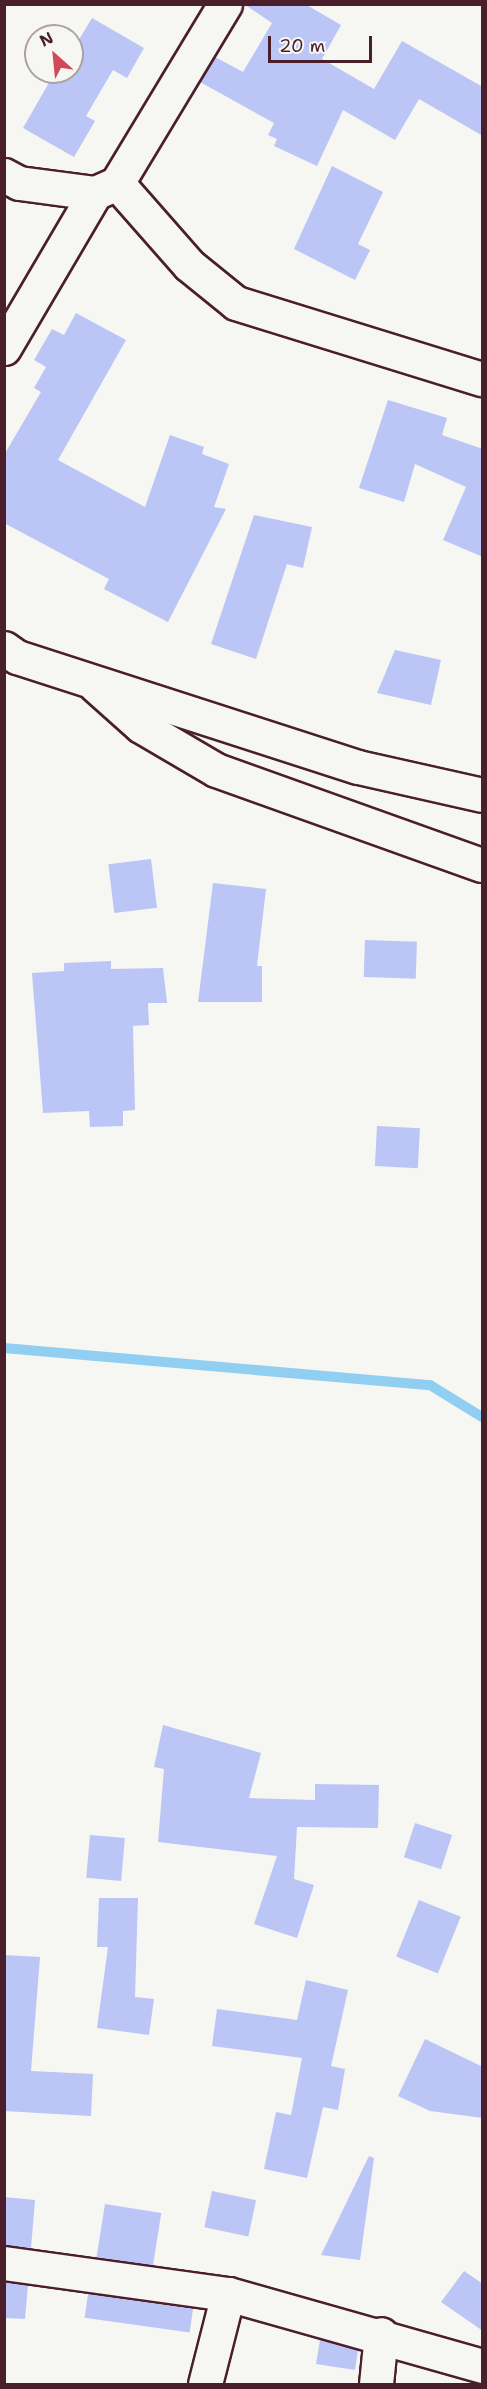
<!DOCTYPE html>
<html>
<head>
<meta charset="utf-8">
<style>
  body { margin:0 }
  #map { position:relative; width:487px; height:2389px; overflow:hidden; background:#f6f6f2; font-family:"Shantell Sans",sans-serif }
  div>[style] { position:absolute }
  .stream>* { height:10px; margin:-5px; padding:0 5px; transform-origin:5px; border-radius:5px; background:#90cff1 }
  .building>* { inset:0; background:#bbc6f7; transform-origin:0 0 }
  .roads { filter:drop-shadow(2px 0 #4a1f2b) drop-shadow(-2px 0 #4a1f2b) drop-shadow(0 2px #4a1f2b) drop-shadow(0 -2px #4a1f2b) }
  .minor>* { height:33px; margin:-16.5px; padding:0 16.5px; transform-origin:16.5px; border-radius:16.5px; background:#f6f6f2 }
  span { translate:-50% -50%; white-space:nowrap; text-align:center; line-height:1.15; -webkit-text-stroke:4.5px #f6f6f2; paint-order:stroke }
  .frame { position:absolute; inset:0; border:6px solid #4a1f2b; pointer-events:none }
  .north { position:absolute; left:24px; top:24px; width:60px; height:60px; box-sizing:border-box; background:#f6f6f2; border:2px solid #b1a0a2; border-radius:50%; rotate:333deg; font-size:16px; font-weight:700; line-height:24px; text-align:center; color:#4a1f2b }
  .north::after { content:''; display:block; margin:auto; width:21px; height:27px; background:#d1495b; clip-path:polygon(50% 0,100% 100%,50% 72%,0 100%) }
  .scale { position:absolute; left:268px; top:36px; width:104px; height:27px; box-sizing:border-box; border:3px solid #4a1f2b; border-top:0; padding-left:8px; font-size:18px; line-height:21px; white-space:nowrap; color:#4a1f2b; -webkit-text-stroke:4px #f6f6f2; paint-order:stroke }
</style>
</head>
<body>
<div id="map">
  <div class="stream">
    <i style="left:4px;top:1348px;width:428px;rotate:5deg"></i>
    <i style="left:430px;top:1385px;width:61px;rotate:31.6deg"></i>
  </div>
  <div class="building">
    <i style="clip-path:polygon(244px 4px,305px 4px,341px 25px,322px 59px,374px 89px,402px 41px,483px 87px,483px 136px,419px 99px,395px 140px,343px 110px,317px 166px,274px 146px,277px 139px,268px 135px,274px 123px,200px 82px,215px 57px,243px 72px,272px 23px)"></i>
    <i style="clip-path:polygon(92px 18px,144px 48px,127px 78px,113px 70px,86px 116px,95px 121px,74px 157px,23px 128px,55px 72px,72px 72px,72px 51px)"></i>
    <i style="clip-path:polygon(332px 166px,383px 192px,358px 244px,370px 250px,355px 280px,294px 249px)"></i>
    <i style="clip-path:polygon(76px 313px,126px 340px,58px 460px,145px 507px,170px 435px,204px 447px,202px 454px,229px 464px,214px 507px,226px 509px,168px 622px,104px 589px,109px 579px,4px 523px,4px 455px,41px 392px,34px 388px,46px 367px,34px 360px,52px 329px,64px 335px)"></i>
    <i style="clip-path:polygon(388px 400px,447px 418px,442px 435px,483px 449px,483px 557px,443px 540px,466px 487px,415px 464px,404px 502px,359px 488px)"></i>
    <i style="clip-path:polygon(254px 515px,312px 527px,303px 568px,287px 564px,256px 659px,211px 644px)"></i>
    <i style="clip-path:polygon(395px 650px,441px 660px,431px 705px,377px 693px)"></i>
    <i style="left:151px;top:859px;width:49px;height:43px;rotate:83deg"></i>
    <i style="clip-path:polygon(213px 883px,266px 889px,257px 966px,262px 966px,262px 1002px,198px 1002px)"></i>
    <i style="left:365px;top:940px;width:52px;height:37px;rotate:2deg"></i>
    <i style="clip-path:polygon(111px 961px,111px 969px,163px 968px,167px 1003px,148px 1003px,149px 1025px,133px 1026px,135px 1110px,123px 1111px,123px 1126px,90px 1127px,89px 1111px,43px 1113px,32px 973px,64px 971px,64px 963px)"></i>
    <i style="left:377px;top:1126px;width:43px;height:40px;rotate:3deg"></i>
    <i style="clip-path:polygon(163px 1725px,261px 1753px,249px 1798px,315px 1800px,315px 1784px,379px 1785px,378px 1828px,297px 1827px,294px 1879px,314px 1885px,297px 1938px,254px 1924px,277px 1856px,158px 1842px,164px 1769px,154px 1767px)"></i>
    <i style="left:415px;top:1823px;width:39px;height:36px;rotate:18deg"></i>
    <i style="left:90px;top:1835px;width:35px;height:43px;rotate:5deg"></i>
    <i style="clip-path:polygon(99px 1898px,138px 1898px,135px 1997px,154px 1999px,149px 2035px,97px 2028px,108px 1947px,97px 1947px)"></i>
    <i style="left:419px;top:1900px;width:45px;height:61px;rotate:22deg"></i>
    <i style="clip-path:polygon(4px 1955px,40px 1957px,31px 2071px,93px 2074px,91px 2116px,4px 2111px)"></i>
    <i style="clip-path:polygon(306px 1980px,348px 1990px,331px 2066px,345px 2069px,338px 2110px,323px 2107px,307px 2178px,264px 2169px,276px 2112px,291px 2115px,302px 2058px,212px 2046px,217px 2009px,297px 2020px)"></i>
    <i style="clip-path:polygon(425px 2039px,483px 2067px,483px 2118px,430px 2111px,398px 2096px)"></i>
    <i style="clip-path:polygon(369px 2156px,374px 2158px,360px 2260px,321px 2255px)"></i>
    <i style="left:212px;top:2191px;width:45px;height:37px;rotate:12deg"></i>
    <i style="clip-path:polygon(4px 2197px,35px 2200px,31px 2248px,4px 2245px)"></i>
    <i style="left:105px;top:2204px;width:57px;height:54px;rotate:9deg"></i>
    <i style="clip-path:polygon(464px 2271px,483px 2284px,483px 2331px,441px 2302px)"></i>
    <i style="clip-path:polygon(4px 2282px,28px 2285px,25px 2319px,4px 2318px)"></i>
    <i style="left:88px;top:2294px;width:106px;height:24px;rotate:8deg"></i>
    <i style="clip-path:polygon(320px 2340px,358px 2350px,355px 2370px,316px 2364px)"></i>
  </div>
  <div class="roads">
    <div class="minor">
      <i style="left:4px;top:175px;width:17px;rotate:28deg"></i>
      <i style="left:19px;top:183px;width:77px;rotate:7.5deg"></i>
      <i style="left:117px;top:183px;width:109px;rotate:48.7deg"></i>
      <i style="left:189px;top:265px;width:60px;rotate:39deg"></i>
      <i style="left:236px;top:303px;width:257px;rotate:17.2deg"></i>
      <i style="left:4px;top:348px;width:180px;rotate:-59.6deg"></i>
      <i style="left:95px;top:193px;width:24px;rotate:-24deg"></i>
      <i style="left:117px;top:183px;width:209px;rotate:-58.9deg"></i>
      <i style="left:4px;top:648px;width:16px;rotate:35deg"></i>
      <i style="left:17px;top:657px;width:358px;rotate:17.9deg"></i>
      <i style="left:358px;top:767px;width:127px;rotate:12.7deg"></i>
      <i style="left:96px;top:686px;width:60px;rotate:41.6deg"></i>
      <i style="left:141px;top:726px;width:87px;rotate:30.4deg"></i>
      <i style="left:216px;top:770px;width:282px;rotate:19.7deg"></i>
      <i style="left:4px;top:2263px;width:226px;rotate:7.9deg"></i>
      <i style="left:228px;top:2294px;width:264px;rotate:15.8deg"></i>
      <i style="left:205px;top:2384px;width:93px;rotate:-75.7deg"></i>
      <i style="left:376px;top:2384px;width:50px;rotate:-84.3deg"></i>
    </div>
  </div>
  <div class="frame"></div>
  <div class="north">N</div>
  <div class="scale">20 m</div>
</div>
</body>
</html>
